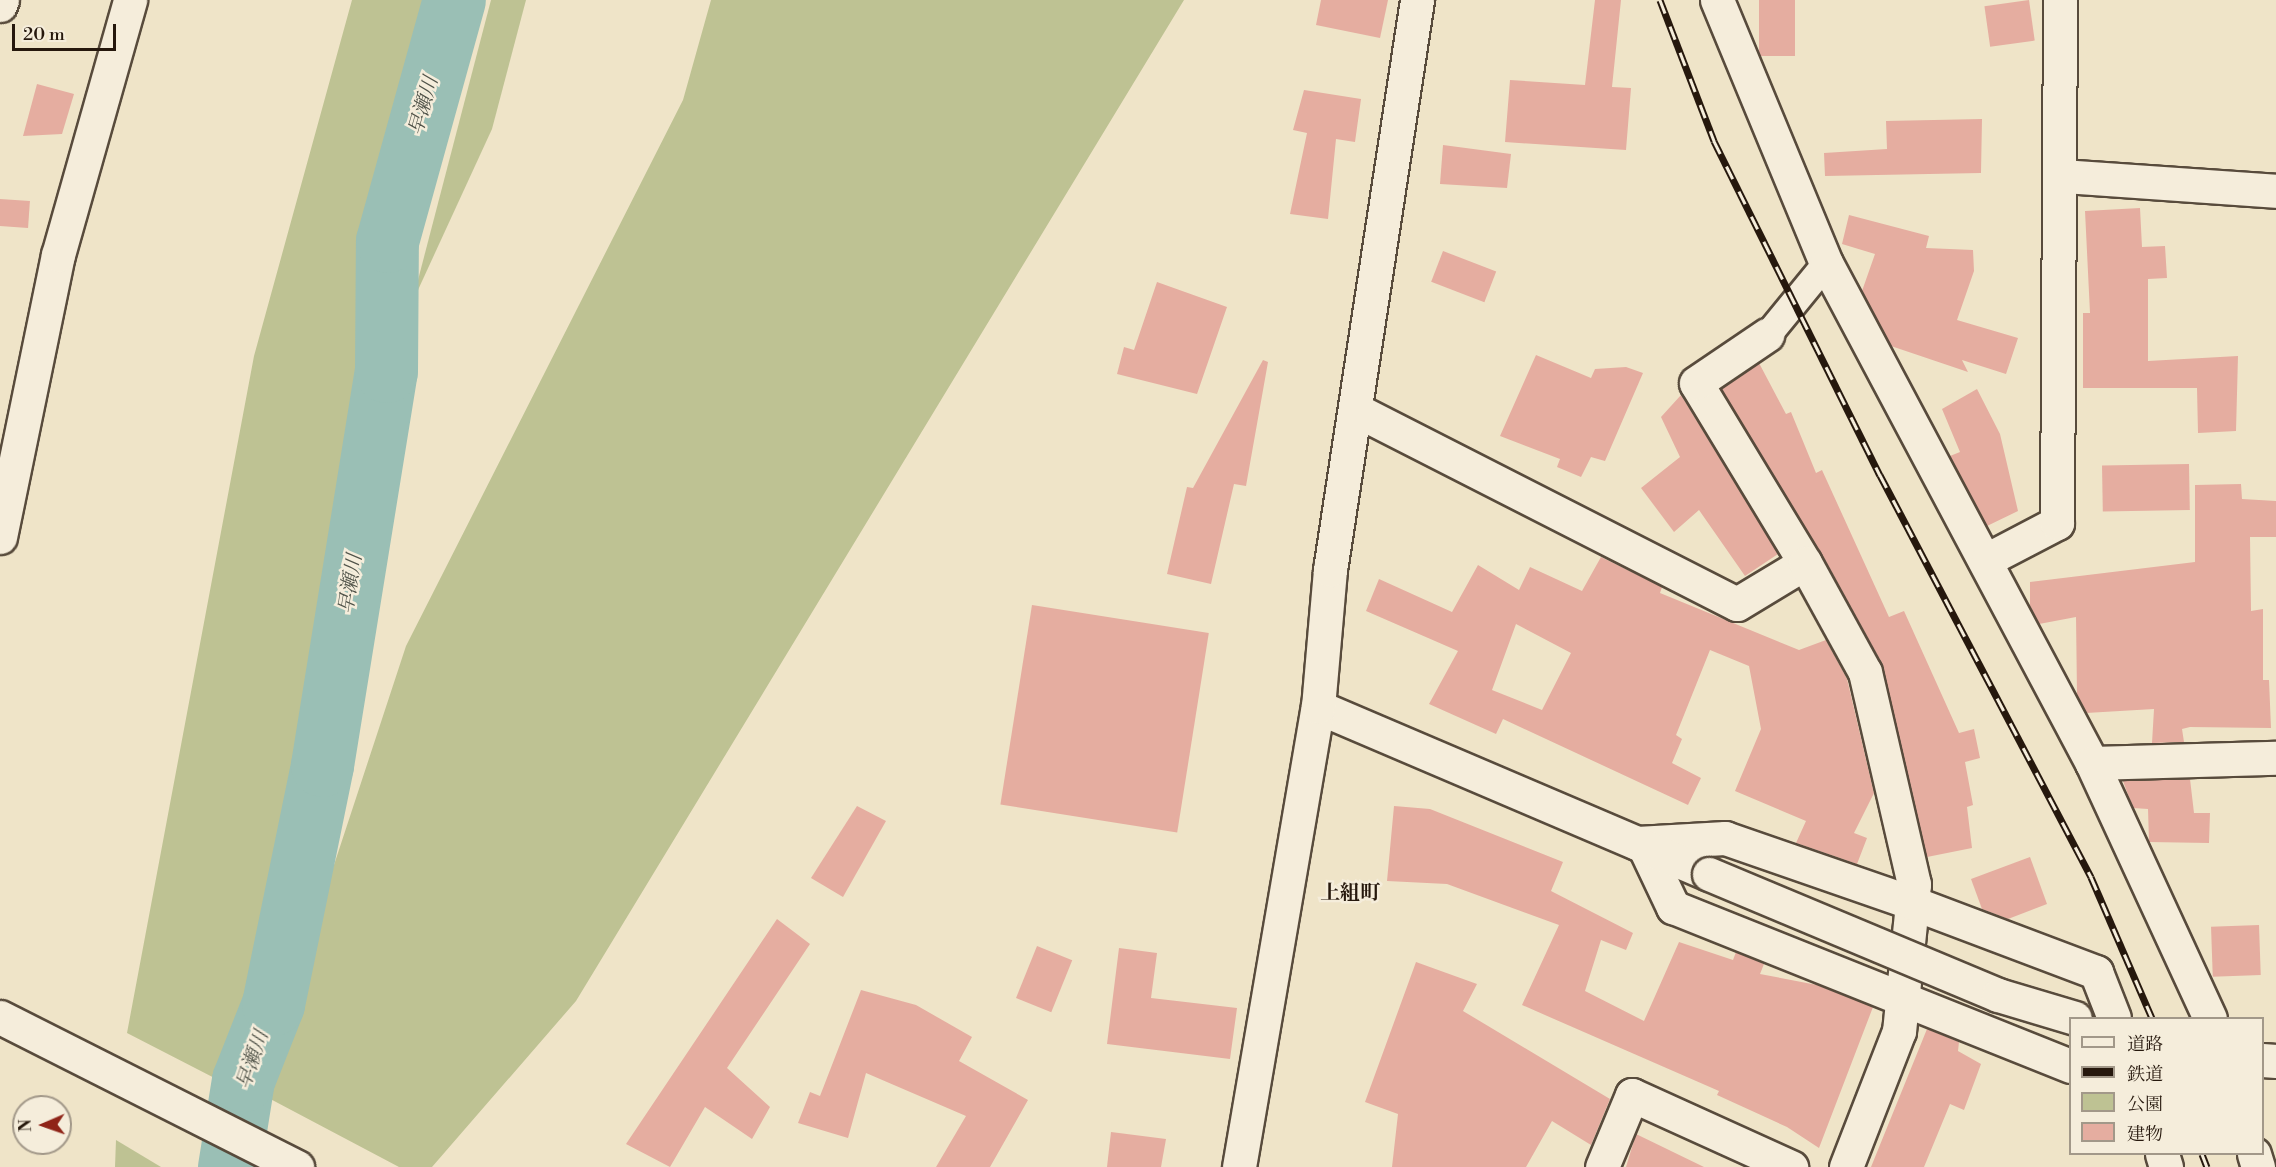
<!DOCTYPE html>
<html>
<head>
<meta charset="utf-8">
<style>
  body { margin:0 }
  #map { position:relative; width:2276px; height:1167px; overflow:hidden; background:#efe4c8; font-family:"Libre Bodoni","Noto Serif JP",serif }
  div>[style] { position:absolute }
  .green>* { inset:0; background:#bec293 }
  .river>* { height:63px; margin:-31.5px; padding:0 31.5px; transform-origin:31.5px; border-radius:31.5px; background:#9abfb5 }
  .building>* { inset:0; background:#e5ada0; transform-origin:0 0 }
  .roads { filter:drop-shadow(2px 0 #584b3c) drop-shadow(-2px 0 #584b3c) drop-shadow(0 2px #584b3c) drop-shadow(0 -2px #584b3c) }
  .pedestrian>* { height:27px; margin:-13.5px; padding:0 13.5px; transform-origin:13.5px; border-radius:13.5px; background:#f5eddb }
  .minor>* { height:33px; margin:-16.5px; padding:0 16.5px; transform-origin:16.5px; border-radius:16.5px; background:#f5eddb }
  .tertiary>* { height:33px; margin:-16.5px; padding:0 16.5px; transform-origin:16.5px; border-radius:16.5px; background:#f5eddb }
  .rail>* { height:7px; margin-top:-3.5px; transform-origin:0; background:repeating-linear-gradient(90deg,#f5eddb 0 14px,#26180d 0 28px); box-sizing:border-box; border-block:2px solid #26180d }
  .bridges { filter:drop-shadow(2px 0 #584b3c) drop-shadow(-2px 0 #584b3c) drop-shadow(0 2px #584b3c) drop-shadow(0 -2px #584b3c) }
  .tertiary-bridge>* { height:33px; margin:-16.5px; padding:0 16.5px; transform-origin:16.5px; border-radius:16.5px; background:#f5eddb }
  span { translate:-50% -50%; white-space:nowrap; text-align:center; line-height:1.15; -webkit-text-stroke:5px #f5eddb; paint-order:stroke }
  .water-label { font-size:20px; color:#4f5248; font-style:italic }
  .neighbourhood-label { font-size:20px; color:#26180d; font-weight:700 }
  .legend { position:absolute; left:2069px; top:1017px; width:195px; height:138px; box-sizing:border-box; background:#f5eddb; border:2px solid #a29889; margin:0; padding:8px 10px; list-style:none; font-size:18px; color:#26180d }
  .legend li { display:flex; align-items:center; gap:12px; height:30px }
  .legend b { width:30px; border:2px solid #a29889 }
  .north { position:absolute; left:12px; top:1095px; width:60px; height:60px; box-sizing:border-box; background:#f5eddb; border:2px solid #a29889; border-radius:50%; rotate:268deg; font-size:16px; font-weight:700; line-height:24px; text-align:center; color:#26180d }
  .north::after { content:''; display:block; margin:auto; width:21px; height:27px; background:#8f2418; clip-path:polygon(50% 0,100% 100%,50% 72%,0 100%) }
  .scale { position:absolute; left:12px; top:24px; width:104px; height:27px; box-sizing:border-box; border:3px solid #26180d; border-top:0; padding-left:8px; font-size:18px; line-height:21px; white-space:nowrap; color:#26180d; -webkit-text-stroke:4px #f5eddb; paint-order:stroke }
</style>
</head>
<body>
<div id="map">
  <div class="green">
    <i style="clip-path:polygon(352px 0,429px 0,377px 242px,308px 761px,230px 1086px,127px 1033px,254px 356px)"></i>
    <i style="clip-path:polygon(491px 0,526px 0,492px 129px,412px 303px)"></i>
    <i style="clip-path:polygon(711px 0,1184px 0,576px 1001px,432px 1167px,399px 1167px,259px 1093px,406px 646px,683px 100px)"></i>
    <i style="clip-path:polygon(116px 1140px,161px 1167px,115px 1167px)"></i>
  </div>
  <div class="river">
    <i style="left:229px;top:1167px;width:88px;rotate:-80.9deg"></i>
    <i style="left:243px;top:1080px;width:82px;rotate:-68.5deg"></i>
    <i style="left:273px;top:1004px;width:244px;rotate:-78.4deg"></i>
    <i style="left:322px;top:765px;width:399px;rotate:-80.8deg"></i>
    <i style="left:386px;top:371px;width:130px;rotate:-89.6deg"></i>
    <i style="left:387px;top:241px;width:250px;rotate:-74.5deg"></i>
  </div>
  <div class="building">
    <i style="clip-path:polygon(1321px 0,1388px 0,1380px 38px,1316px 25px)"></i>
    <i style="clip-path:polygon(1595px 0,1621px 0,1612px 87px,1631px 88px,1626px 150px,1505px 142px,1510px 80px,1585px 85px)"></i>
    <i style="left:1759px;top:0;width:36px;height:56px"></i>
    <i style="left:2029px;top:0;width:41px;height:45px;rotate:82deg"></i>
    <i style="clip-path:polygon(37px 84px,74px 94px,62px 134px,23px 136px)"></i>
    <i style="clip-path:polygon(1304px 90px,1361px 99px,1355px 142px,1336px 139px,1328px 219px,1290px 214px,1307px 133px,1293px 130px)"></i>
    <i style="clip-path:polygon(1982px 119px,1981px 173px,1825px 176px,1824px 153px,1887px 149px,1886px 121px)"></i>
    <i style="clip-path:polygon(1443px 145px,1511px 154px,1507px 188px,1440px 184px)"></i>
    <i style="left:0;top:199px;width:30px;height:27px;rotate:4deg"></i>
    <i style="clip-path:polygon(2140px 208px,2142px 247px,2165px 246px,2167px 278px,2148px 279px,2148px 361px,2238px 356px,2236px 431px,2198px 433px,2197px 388px,2083px 388px,2083px 313px,2090px 313px,2085px 211px)"></i>
    <i style="clip-path:polygon(1849px 215px,1929px 236px,1926px 248px,1973px 250px,1974px 271px,1957px 320px,2018px 338px,2006px 374px,1962px 360px,1968px 372px,1891px 346px,1862px 291px,1875px 254px,1842px 244px)"></i>
    <i style="left:1443px;top:251px;width:57px;height:33px;rotate:21deg"></i>
    <i style="clip-path:polygon(1157px 282px,1227px 307px,1197px 394px,1117px 374px,1124px 347px,1134px 350px)"></i>
    <i style="clip-path:polygon(1536px 355px,1591px 378px,1595px 369px,1626px 367px,1643px 373px,1605px 461px,1591px 457px,1581px 477px,1557px 467px,1560px 459px,1500px 436px)"></i>
    <i style="clip-path:polygon(1263px 360px,1268px 362px,1246px 486px,1234px 484px,1211px 584px,1167px 574px,1187px 487px,1193px 488px)"></i>
    <i style="clip-path:polygon(1759px 363px,1786px 414px,1791px 412px,1816px 473px,1822px 470px,1889px 617px,1904px 611px,1959px 733px,1974px 729px,1980px 758px,1965px 762px,1973px 805px,1967px 807px,1972px 848px,1927px 857px,1882px 663px,1721px 389px)"></i>
    <i style="clip-path:polygon(1977px 389px,2000px 434px,2018px 511px,1987px 526px,1950px 456px,1960px 452px,1942px 409px)"></i>
    <i style="clip-path:polygon(1681px 395px,1778px 554px,1745px 576px,1699px 510px,1674px 532px,1641px 488px,1680px 457px,1661px 417px)"></i>
    <i style="left:2189px;top:464px;width:46px;height:87px;rotate:89deg"></i>
    <i style="clip-path:polygon(2241px 484px,2242px 499px,2276px 501px,2276px 537px,2250px 537px,2251px 611px,2263px 609px,2263px 680px,2269px 680px,2271px 728px,2190px 727px,2182px 729px,2184px 742px,2152px 743px,2154px 709px,2086px 713px,2077px 694px,2076px 617px,2039px 624px,2030px 606px,2030px 582px,2195px 562px,2195px 485px)"></i>
    <i style="clip-path:polygon(evenodd,1601px 557px,1662px 587px,1660px 593px,1799px 650px,1826px 640px,1847px 679px,1874px 793px,1854px 833px,1867px 838px,1857px 864px,1796px 843px,1806px 821px,1735px 791px,1761px 729px,1749px 666px,1710px 650px,1676px 735px,1682px 739px,1672px 763px,1701px 778px,1688px 805px,1503px 719px,1496px 734px,1429px 704px,1458px 651px,1366px 611px,1379px 579px,1452px 612px,1478px 565px,1519px 590px,1530px 567px,1582px 591px,1601px 557px,1516px 624px,1571px 653px,1542px 710px,1492px 690px,1516px 624px)"></i>
    <i style="left:1032px;top:605px;width:179px;height:202px;rotate:9deg"></i>
    <i style="clip-path:polygon(2190px 779px,2194px 813px,2210px 813px,2209px 843px,2149px 842px,2148px 809px,2133px 808px,2123px 781px)"></i>
    <i style="clip-path:polygon(857px 806px,886px 821px,843px 897px,811px 878px)"></i>
    <i style="clip-path:polygon(1394px 806px,1430px 809px,1563px 862px,1551px 891px,1633px 933px,1626px 950px,1601px 940px,1585px 991px,1644px 1021px,1679px 942px,1733px 960px,1736px 952px,1764px 964px,1760px 974px,1817px 985px,1873px 1007px,1819px 1148px,1787px 1127px,1717px 1095px,1719px 1091px,1522px 1005px,1559px 925px,1447px 884px,1387px 881px)"></i>
    <i style="clip-path:polygon(2030px 857px,2047px 904px,2008px 919px,1982px 909px,1971px 879px)"></i>
    <i style="clip-path:polygon(777px 919px,810px 944px,727px 1068px,770px 1107px,752px 1139px,705px 1107px,670px 1167px,626px 1144px)"></i>
    <i style="left:2259px;top:925px;width:50px;height:48px;rotate:88deg"></i>
    <i style="left:1037px;top:946px;width:38px;height:56px;rotate:22deg"></i>
    <i style="clip-path:polygon(1119px 948px,1157px 953px,1151px 998px,1237px 1008px,1230px 1059px,1107px 1044px)"></i>
    <i style="clip-path:polygon(1416px 962px,1477px 984px,1463px 1011px,1610px 1099px,1591px 1145px,1552px 1121px,1526px 1167px,1392px 1167px,1398px 1114px,1365px 1102px)"></i>
    <i style="clip-path:polygon(861px 990px,916px 1005px,972px 1037px,959px 1061px,1028px 1100px,990px 1167px,936px 1167px,966px 1116px,866px 1073px,848px 1138px,798px 1123px,810px 1092px,820px 1096px)"></i>
    <i style="clip-path:polygon(1927px 1029px,1959px 1042px,1958px 1051px,1981px 1064px,1964px 1110px,1950px 1104px,1924px 1167px,1871px 1167px)"></i>
    <i style="clip-path:polygon(1111px 1132px,1166px 1139px,1161px 1167px,1107px 1167px)"></i>
    <i style="clip-path:polygon(1636px 1134px,1704px 1167px,1626px 1167px)"></i>
  </div>
  <div class="roads">
    <div class="pedestrian">
      <i style="left:1767px;top:335px;width:93px;rotate:-50.7deg"></i>
    </div>
    <div class="minor">
      <i style="left:1717px;top:0;width:285px;rotate:67.5deg"></i>
      <i style="left:1826px;top:263px;width:566px;rotate:61.99deg"></i>
      <i style="left:2092px;top:763px;width:281px;rotate:65.2deg"></i>
      <i style="left:0;top:5px;width:5px;rotate:-68deg"></i>
      <i style="left:2063px;top:176px;width:214px;rotate:4deg"></i>
      <i style="left:1358px;top:411px;width:425px;rotate:27deg"></i>
      <i style="left:1737px;top:604px;width:79px;rotate:-31.1deg"></i>
      <i style="left:1805px;top:563px;width:210px;rotate:-121.2deg"></i>
      <i style="left:1696px;top:383px;width:86px;rotate:-34.1deg"></i>
      <i style="left:0;top:537px;width:288px;rotate:-78.4deg"></i>
      <i style="left:58px;top:255px;width:265px;rotate:-74.2deg"></i>
      <i style="left:1988px;top:559px;width:78px;rotate:-27.6deg"></i>
      <i style="left:2057px;top:523px;width:523px;rotate:-89.67deg"></i>
      <i style="left:1805px;top:563px;width:124px;rotate:61.2deg"></i>
      <i style="left:1865px;top:672px;width:218px;rotate:77deg"></i>
      <i style="left:1914px;top:884px;width:148px;rotate:95.8deg"></i>
      <i style="left:1899px;top:1031px;width:146px;rotate:111.3deg"></i>
      <i style="left:2092px;top:763px;width:184px;rotate:-1.6deg"></i>
      <i style="left:1637px;top:843px;width:88px;rotate:-3.3deg"></i>
      <i style="left:1725px;top:838px;width:199px;rotate:19.1deg"></i>
      <i style="left:1913px;top:903px;width:196px;rotate:20.7deg"></i>
      <i style="left:2096px;top:972px;width:49px;rotate:68.6deg"></i>
      <i style="left:1644px;top:846px;width:68px;rotate:64.6deg"></i>
      <i style="left:1673px;top:907px;width:428px;rotate:21.8deg"></i>
      <i style="left:2162px;top:1154px;width:14px;rotate:73deg"></i>
      <i style="left:2254px;top:1154px;width:14px;rotate:73deg"></i>
      <i style="left:1602px;top:1167px;width:78px;rotate:-67.4deg"></i>
      <i style="left:1632px;top:1095px;width:175px;rotate:24.4deg"></i>
    </div>
    <div class="tertiary">
      <i style="left:1318px;top:707px;width:425px;rotate:23.1deg"></i>
      <i style="left:0;top:1017px;width:333px;rotate:26.8deg"></i>
      <i style="left:2262px;top:1060px;width:14px;rotate:4deg"></i>
      <i style="left:1239px;top:1167px;width:467px;rotate:-80.3deg"></i>
      <i style="left:1318px;top:707px;width:138px;rotate:-85deg"></i>
      <i style="left:1330px;top:570px;width:577px;rotate:-81.32deg"></i>
    </div>
  </div>
  <div class="rail">
    <i style="left:1660px;top:0;width:151px;rotate:69deg"></i>
    <i style="left:1714px;top:141px;width:373px;rotate:63.6deg"></i>
    <i style="left:1880px;top:475px;width:454px;rotate:62.3deg"></i>
    <i style="left:2091px;top:877px;width:154px;rotate:66.6deg"></i>
    <i style="left:2202px;top:1154px;width:14px;rotate:69deg"></i>
  </div>
  <div class="bridges">
    <div class="tertiary-bridge">
      <i style="left:1709px;top:874px;width:313px;rotate:22.7deg"></i>
      <i style="left:1998px;top:995px;width:80px;rotate:16.6deg"></i>
    </div>
  </div>
  <div class="water-label">
    <span style="left:424px;top:106px;rotate:-74deg">早瀬川</span>
    <span style="left:351px;top:584px;rotate:-81deg">早瀬川</span>
    <span style="left:253px;top:1060px;rotate:-71deg">早瀬川</span>
  </div>
  <div class="neighbourhood-label">
    <span style="left:1350px;top:893px">上組町</span>
  </div>
  <ul class="legend">
  <li><b style="height:8px;background:#f5eddb"></b>道路</li>
  <li><b style="height:8px;background:#26180d"></b>鉄道</li>
  <li><b style="height:16px;background:#bec293"></b>公園</li>
  <li><b style="height:16px;background:#e5ada0"></b>建物</li>
  </ul>
  <div class="north">N</div>
  <div class="scale">20 m</div>
</div>
</body>
</html>
